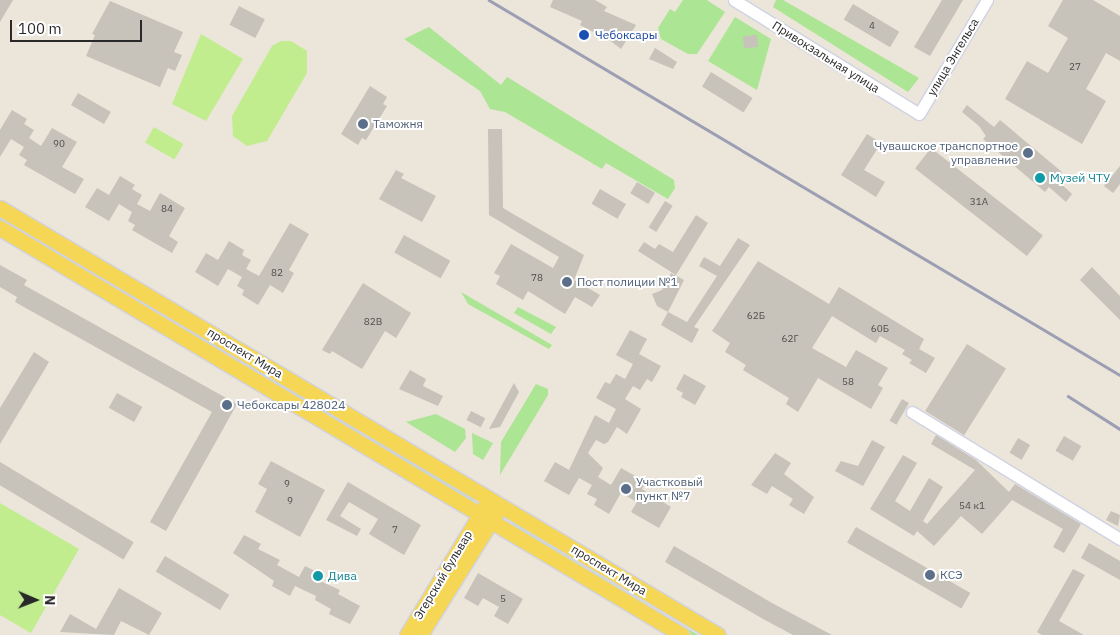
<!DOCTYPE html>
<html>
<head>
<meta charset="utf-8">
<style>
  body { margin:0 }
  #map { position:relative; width:1120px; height:635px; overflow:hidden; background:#ece5da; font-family:"IBM Plex Sans",sans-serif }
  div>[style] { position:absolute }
  .green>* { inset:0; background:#ace593; transform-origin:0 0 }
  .pitch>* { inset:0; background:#c1ed8f; transform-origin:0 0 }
  .building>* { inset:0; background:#c7c2ba; transform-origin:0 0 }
  .roads { filter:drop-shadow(1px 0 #cfd2e3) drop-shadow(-1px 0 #cfd2e3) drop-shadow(0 1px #cfd2e3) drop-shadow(0 -1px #cfd2e3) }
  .minor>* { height:11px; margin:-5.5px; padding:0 5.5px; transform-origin:5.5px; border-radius:5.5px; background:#fff }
  .major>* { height:15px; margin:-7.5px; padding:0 7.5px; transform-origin:7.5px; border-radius:7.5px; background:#f6d755 }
  .rail>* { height:2.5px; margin:-1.25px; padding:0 1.25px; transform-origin:1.25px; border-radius:1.25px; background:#9c9fb4 }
  .dots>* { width:14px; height:14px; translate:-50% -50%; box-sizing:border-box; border:2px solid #fff; border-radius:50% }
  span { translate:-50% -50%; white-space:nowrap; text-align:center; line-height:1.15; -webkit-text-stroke:4px #fff; paint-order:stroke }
  .number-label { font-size:10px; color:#504f4d }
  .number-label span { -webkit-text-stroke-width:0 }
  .transit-label { font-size:12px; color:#164399 }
  .left { translate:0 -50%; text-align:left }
  .street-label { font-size:12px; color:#292929 }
  .service-label { font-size:12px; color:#4e5e75 }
  .right { translate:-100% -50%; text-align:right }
  .culture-label { font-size:12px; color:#0d838f }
  .north { position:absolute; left:10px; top:575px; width:50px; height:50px; -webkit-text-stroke:4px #fff; paint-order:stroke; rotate:91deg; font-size:14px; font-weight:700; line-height:20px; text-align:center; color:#292929 }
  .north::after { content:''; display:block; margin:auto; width:18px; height:22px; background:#292929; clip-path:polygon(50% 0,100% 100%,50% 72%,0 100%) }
  .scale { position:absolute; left:10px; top:20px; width:132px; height:22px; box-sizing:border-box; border:2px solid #292929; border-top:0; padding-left:6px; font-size:15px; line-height:18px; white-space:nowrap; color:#292929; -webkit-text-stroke:4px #fff; paint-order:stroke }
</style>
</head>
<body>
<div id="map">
  <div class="green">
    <i style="clip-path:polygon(683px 0,707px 0,725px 12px,697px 54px,688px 54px,661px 39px,658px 28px,670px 9px,675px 12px)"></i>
    <i style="clip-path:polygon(776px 0,783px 0,919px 78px,908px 92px,773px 7px)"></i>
    <i style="clip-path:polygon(735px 17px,771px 39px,757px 90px,708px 61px)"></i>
    <i style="clip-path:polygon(429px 27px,501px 85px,507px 77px,674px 180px,675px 188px,668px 199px,606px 163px,602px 169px,505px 112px,490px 109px,480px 91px,404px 39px)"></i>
    <i style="clip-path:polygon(0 217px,362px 432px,360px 435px,0 223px)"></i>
    <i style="clip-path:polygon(461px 292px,552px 345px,549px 349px,468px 304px)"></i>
    <i style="clip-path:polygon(518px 307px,556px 327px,551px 334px,514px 313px)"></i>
    <i style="clip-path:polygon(536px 384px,548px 389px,548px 395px,500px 475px,501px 442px)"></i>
    <i style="clip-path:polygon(436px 414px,465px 429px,466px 438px,455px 452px,406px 422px)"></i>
    <i style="clip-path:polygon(472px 433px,493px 443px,483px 460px,473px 454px)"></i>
    <i style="clip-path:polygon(370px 436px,472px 498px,474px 501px,368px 440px)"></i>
    <i style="left:512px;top:523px;width:219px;height:4px;rotate:31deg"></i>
  </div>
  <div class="pitch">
    <i style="clip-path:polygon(201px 34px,243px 59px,206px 121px,172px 104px)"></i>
    <i style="clip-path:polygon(281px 41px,291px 41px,307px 51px,307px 73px,267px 141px,247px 146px,233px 136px,232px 116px,272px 46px)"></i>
    <i style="left:154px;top:127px;width:34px;height:18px;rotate:30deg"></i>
    <i style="clip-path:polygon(0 503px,79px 549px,31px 633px,0 615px)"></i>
  </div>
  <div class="building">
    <i style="clip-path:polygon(0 0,13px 0,0 22px)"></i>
    <i style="clip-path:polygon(553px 0,595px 0,607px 7px,604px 11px,636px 25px,621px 49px,595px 29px,593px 32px,580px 25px,582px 21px,550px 7px)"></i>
    <i style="clip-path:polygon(942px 0,963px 0,930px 56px,914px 47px)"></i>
    <i style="clip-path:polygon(1063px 0,1093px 0,1120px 16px,1120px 61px,1106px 53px,1086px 89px,1106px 101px,1082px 144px,1005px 99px,1027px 61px,1048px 73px,1068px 38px,1048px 26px)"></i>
    <i style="clip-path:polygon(110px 1px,183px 32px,174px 52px,182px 55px,175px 71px,168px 68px,160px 87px,86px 56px,95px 35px,92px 34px)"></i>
    <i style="left:853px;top:4px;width:54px;height:18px;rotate:31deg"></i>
    <i style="left:239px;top:6px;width:29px;height:21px;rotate:27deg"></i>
    <i style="left:757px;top:35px;width:12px;height:14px;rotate:85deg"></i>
    <i style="clip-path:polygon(655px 48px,677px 62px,673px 69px,649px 59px)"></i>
    <i style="left:711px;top:72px;width:49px;height:17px;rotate:32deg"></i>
    <i style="clip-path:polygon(370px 86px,387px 97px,383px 104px,387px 106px,366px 140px,362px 138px,358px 145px,341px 134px)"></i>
    <i style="left:78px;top:93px;width:38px;height:14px;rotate:30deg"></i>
    <i style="clip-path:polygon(967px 105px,994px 127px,1000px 120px,1062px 172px,1056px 179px,1072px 194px,1066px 202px,1049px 187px,1045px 192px,983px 139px,986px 136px,979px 126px,962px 112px)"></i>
    <i style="clip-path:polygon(12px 110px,27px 119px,24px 124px,34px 130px,29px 138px,41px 146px,52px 128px,77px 142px,62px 167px,84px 179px,75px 194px,24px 165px,27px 160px,19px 155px,24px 147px,11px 139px,0 157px,0 130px)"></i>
    <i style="clip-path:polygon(488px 129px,502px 129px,503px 208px,584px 255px,574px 280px,600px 295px,592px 307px,575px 297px,565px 314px,528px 291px,523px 300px,496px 284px,500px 276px,494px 273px,511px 244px,553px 268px,559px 257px,489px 215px)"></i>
    <i style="clip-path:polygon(867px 134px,881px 143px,864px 170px,885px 182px,876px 197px,841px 175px)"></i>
    <i style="left:931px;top:148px;width:142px;height:26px;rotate:38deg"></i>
    <i style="clip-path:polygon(1120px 166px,1120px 184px,1113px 193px,1104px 186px)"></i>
    <i style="clip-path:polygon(396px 170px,404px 174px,401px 178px,436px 196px,422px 222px,379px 199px)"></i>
    <i style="clip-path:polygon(120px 176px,135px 185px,132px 189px,142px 195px,137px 204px,150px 211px,160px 193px,185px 208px,169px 236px,178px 242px,172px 253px,132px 230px,135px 225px,128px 221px,132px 212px,119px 204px,109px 221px,85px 207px,97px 188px,109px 195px)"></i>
    <i style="left:637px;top:182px;width:21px;height:13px;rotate:31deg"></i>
    <i style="left:600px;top:189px;width:30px;height:17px;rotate:30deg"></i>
    <i style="left:665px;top:201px;width:9px;height:31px;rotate:32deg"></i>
    <i style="clip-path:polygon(696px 215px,708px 223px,676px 275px,638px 251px,644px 242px,655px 249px,659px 244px,673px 252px)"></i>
    <i style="clip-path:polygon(290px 223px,309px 234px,289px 270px,294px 273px,283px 293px,270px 285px,258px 305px,242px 295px,244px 290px,237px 286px,242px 277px,228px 269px,218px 286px,195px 272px,206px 253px,218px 260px,229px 241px,244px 250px,242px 255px,251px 260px,246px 269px,259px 276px)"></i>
    <i style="left:404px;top:235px;width:53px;height:20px;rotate:29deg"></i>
    <i style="clip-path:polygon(738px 238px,750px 245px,694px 327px,699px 329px,692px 343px,661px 325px,668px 312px,687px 322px,717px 276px,699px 266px,704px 257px,720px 266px)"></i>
    <i style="clip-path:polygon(758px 261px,829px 304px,839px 287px,924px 339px,919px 349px,935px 358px,926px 373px,909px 363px,912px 360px,902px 354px,905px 350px,880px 336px,876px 343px,832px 316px,812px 348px,846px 367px,856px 350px,888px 368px,878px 385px,883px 388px,871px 409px,818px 378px,798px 412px,786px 404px,789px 398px,743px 370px,746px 365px,725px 352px,730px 343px,712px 331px)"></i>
    <i style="clip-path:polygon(0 265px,27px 280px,24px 285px,237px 404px,166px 531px,150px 522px,212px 412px,15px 302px,17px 297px,0 287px)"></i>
    <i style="clip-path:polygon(1092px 267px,1120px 296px,1120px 320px,1080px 280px)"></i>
    <i style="clip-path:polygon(671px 273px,684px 280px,668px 312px,657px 306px,652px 294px,662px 290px)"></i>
    <i style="clip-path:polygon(363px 283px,411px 313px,396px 338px,385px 331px,362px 369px,332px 351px,330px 354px,322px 350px)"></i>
    <i style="clip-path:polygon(630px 330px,647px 339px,639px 354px,661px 366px,652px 382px,647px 379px,640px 390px,633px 386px,625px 399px,641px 409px,627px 434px,617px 427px,608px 442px,604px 444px,596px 440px,588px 453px,603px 468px,598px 477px,611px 485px,621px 468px,646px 482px,642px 489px,671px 507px,659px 528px,631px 512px,637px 502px,621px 493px,609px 514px,594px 505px,597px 499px,587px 494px,592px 485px,579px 478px,569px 495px,544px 481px,555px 462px,569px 470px,595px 415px,609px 423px,616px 409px,596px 398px,605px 382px,610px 384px,616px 374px,625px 379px,633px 364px,616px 355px)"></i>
    <i style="left:967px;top:344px;width:46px;height:79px;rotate:32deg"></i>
    <i style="clip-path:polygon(34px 352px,49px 362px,0 444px,0 408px)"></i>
    <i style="clip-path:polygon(410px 370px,426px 379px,423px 386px,443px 396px,438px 406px,399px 389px)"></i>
    <i style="clip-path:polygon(684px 374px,706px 386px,695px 405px,681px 397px,683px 393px,676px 389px)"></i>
    <i style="clip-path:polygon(514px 383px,519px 392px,500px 427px,489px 429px)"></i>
    <i style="left:117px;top:393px;width:29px;height:17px;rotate:29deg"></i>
    <i style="left:902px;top:399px;width:8px;height:25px;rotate:30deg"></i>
    <i style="left:471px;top:411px;width:16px;height:10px;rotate:27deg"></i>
    <i style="clip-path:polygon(936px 435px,976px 460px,1009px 492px,1015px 484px,1081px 524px,1064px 553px,1053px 547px,1063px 529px,1012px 500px,982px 534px,961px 516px,934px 546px,917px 531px,914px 536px,870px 509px,903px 455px,917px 463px,895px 501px,910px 511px,929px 478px,943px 487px,923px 521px,927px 524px,975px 470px,931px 444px)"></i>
    <i style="left:1064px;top:436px;width:20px;height:17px;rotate:30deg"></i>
    <i style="left:1018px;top:438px;width:14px;height:17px;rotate:30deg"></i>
    <i style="clip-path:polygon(872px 440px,885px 447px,863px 486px,835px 471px,841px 461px,858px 466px)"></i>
    <i style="clip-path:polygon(775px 453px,791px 463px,784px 474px,814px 497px,804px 514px,789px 505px,793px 499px,772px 486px,767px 494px,751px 485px)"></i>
    <i style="clip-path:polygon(271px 461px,325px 490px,300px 537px,255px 512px,267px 489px,258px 484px)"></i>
    <i style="left:0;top:462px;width:156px;height:20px;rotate:31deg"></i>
    <i style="clip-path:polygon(348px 482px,421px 525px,404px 555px,369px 534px,378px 519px,349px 502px,340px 516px,361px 529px,357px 536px,326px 520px)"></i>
    <i style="clip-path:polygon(1111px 511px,1120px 515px,1118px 526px,1106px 520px)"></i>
    <i style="left:856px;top:527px;width:132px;height:18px;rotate:30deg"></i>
    <i style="clip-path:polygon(244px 535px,261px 544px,258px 549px,280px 560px,277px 565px,299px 577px,305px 566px,323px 575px,320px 581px,340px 590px,338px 594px,360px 606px,350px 624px,329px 614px,331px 609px,315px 600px,316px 596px,295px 586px,290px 596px,272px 586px,274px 581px,233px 553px)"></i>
    <i style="clip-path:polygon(1089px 543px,1120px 561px,1120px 580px,1081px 558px)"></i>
    <i style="clip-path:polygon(674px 546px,772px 603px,832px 635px,793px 635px,765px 620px,665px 562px)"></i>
    <i style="left:165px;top:556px;width:75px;height:18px;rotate:31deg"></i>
    <i style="clip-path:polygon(1073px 569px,1085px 575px,1059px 621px,1084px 635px,1042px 635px,1037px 632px)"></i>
    <i style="clip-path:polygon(478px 573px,523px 599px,508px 624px,494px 616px,499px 607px,483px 598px,478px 606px,464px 598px)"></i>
    <i style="clip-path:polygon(119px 588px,162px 613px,149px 635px,121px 621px,114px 635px,60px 632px,70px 614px,96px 629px)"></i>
  </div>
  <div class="roads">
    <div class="minor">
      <i style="left:734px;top:0;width:217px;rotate:31.6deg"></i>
      <i style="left:919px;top:114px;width:133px;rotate:-59.2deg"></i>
      <i style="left:912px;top:412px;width:244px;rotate:31.4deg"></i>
    </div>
    <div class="major">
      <i style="left:0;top:208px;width:835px;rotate:30.74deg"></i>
      <i style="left:0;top:228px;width:794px;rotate:30.83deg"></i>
      <i style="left:407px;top:635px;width:151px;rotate:-58.8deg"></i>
      <i style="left:420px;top:635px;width:144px;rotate:-58.1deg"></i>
    </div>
  </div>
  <div class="rail">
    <i style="left:489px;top:0;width:734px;rotate:30.72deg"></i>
    <i style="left:1068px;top:396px;width:62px;rotate:32.4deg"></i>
  </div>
  <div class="dots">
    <i style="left:584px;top:35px;background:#1a4fb4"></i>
    <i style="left:363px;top:124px;background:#5c6f8a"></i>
    <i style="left:1028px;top:153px;background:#5c6f8a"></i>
    <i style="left:1040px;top:178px;background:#0f9aa8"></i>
    <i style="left:567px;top:282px;background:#5c6f8a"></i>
    <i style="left:227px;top:405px;background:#5c6f8a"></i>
    <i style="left:626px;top:489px;background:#5c6f8a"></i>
    <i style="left:930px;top:575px;background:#5c6f8a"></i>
    <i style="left:318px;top:576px;background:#0f9aa8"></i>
  </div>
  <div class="number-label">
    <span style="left:872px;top:26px">4</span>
    <span style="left:1075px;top:67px">27</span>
    <span style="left:59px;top:144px">90</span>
    <span style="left:979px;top:202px">31А</span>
    <span style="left:167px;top:209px">84</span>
    <span style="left:277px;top:273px">82</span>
    <span style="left:537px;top:278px">78</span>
    <span style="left:756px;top:316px">62Б</span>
    <span style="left:373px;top:322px">82В</span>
    <span style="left:880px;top:329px">60Б</span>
    <span style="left:790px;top:339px">62Г</span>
    <span style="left:848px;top:382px">58</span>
    <span style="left:287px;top:484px">9</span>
    <span style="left:290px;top:501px">9</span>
    <span style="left:972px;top:506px">54 к1</span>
    <span style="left:395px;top:530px">7</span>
    <span style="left:503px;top:599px">5</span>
  </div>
  <div class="transit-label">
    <span class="left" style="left:595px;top:35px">Чебоксары</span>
  </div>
  <div class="street-label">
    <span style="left:826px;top:57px;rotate:32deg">Привокзальная улица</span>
    <span style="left:953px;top:57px;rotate:-59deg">улица Энгельса</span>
    <span style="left:245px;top:353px;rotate:31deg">проспект Мира</span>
    <span style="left:609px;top:570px;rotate:31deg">проспект Мира</span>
    <span style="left:443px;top:575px;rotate:-59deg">Эгерский бульвар</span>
  </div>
  <div class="service-label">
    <span class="left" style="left:373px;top:124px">Таможня</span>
    <span class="right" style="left:1018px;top:153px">Чувашское транспортное<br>управление</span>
    <span class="left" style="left:577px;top:282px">Пост полиции №1</span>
    <span class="left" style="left:237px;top:405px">Чебоксары 428024</span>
    <span class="left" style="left:636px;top:489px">Участковый<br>пункт №7</span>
    <span class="left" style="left:940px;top:575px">КСЭ</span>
  </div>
  <div class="culture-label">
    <span class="left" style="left:1050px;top:178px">Музей ЧТУ</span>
    <span class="left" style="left:328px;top:576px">Дива</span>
  </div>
  <div class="north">N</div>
  <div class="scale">100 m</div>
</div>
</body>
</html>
